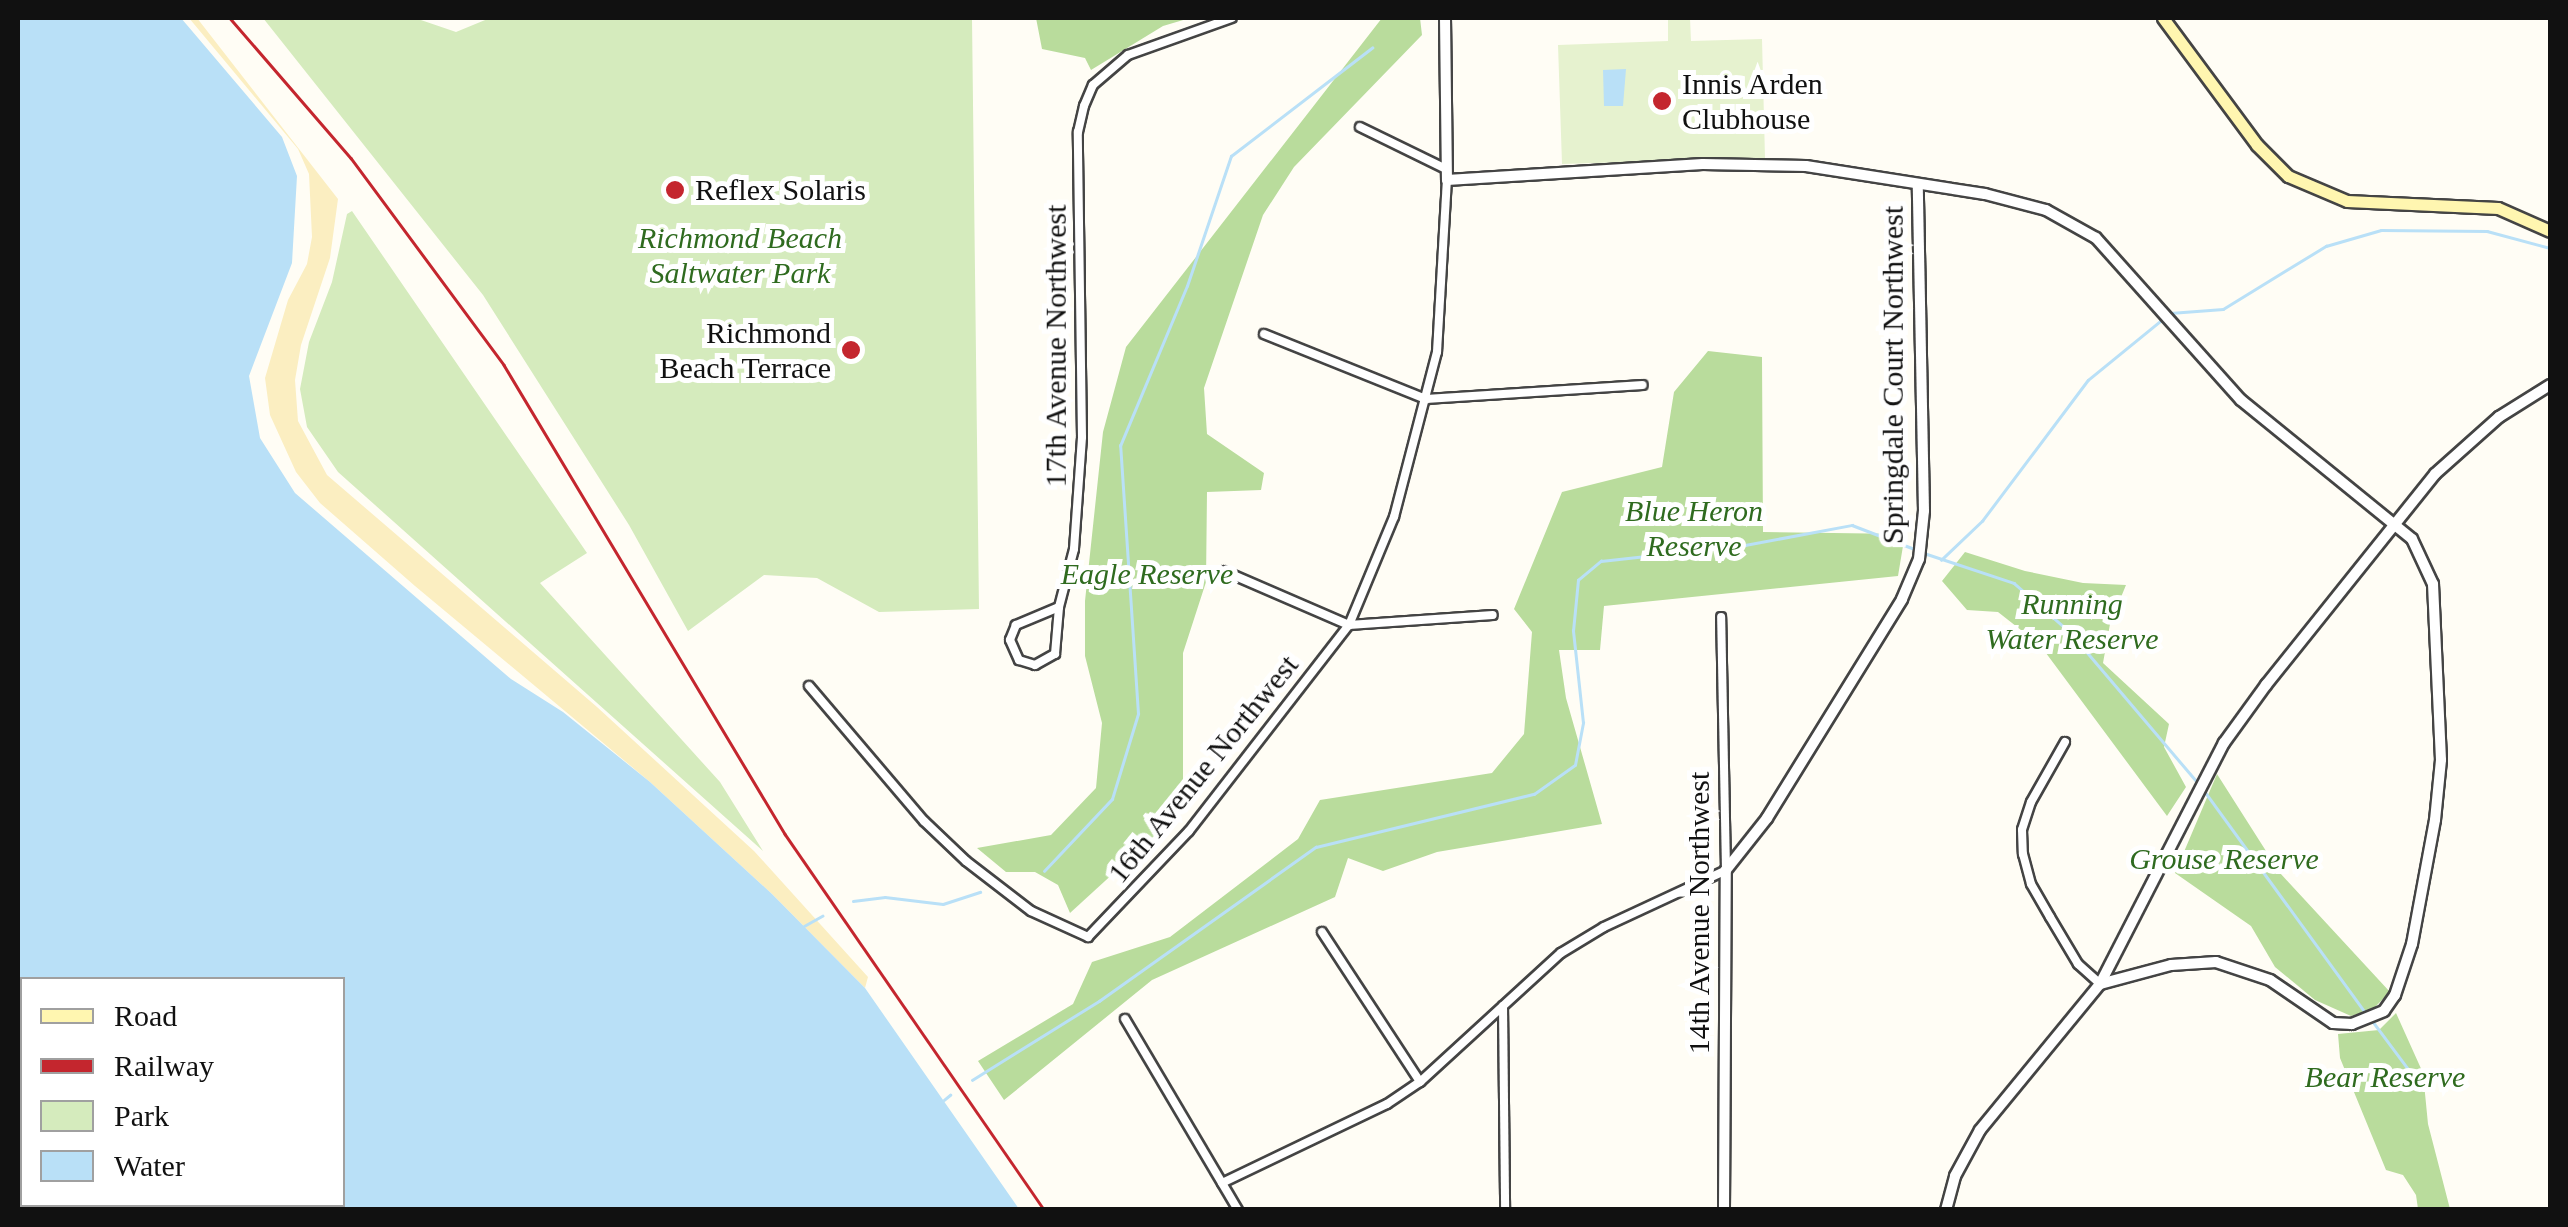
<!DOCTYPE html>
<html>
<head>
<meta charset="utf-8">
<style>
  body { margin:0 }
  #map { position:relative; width:2568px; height:1227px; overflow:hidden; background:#fffdf5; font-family:"Times New Roman",serif }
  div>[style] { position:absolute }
  .green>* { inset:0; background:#d5ebbd }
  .forest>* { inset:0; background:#b9dc9c }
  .sand>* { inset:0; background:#fbeec1 }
  .pitch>* { inset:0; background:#e6f2cf }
  .water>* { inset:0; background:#b9e0f7 }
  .stream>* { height:2.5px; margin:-1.25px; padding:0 1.25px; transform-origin:1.25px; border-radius:1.25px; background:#b9e0f7 }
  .roads { filter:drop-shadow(2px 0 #444) drop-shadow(-2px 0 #444) drop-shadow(0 2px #444) drop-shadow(0 -2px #444) }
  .minor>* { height:8px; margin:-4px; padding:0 4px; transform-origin:4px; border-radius:4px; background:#fff }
  .tertiary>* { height:10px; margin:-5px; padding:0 5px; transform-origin:5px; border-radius:5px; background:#fff }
  .secondary>* { height:11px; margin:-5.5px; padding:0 5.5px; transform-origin:5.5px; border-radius:5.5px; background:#fff6b0 }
  .rail>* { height:2.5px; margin:-1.25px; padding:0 1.25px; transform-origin:1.25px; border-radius:1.25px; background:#c4262e }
  .dots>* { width:28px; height:28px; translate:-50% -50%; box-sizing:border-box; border:5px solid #fff; border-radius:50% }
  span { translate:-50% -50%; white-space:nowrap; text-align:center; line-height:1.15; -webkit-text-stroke:10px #fff; paint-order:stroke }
  .poi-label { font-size:30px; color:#111 }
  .left { translate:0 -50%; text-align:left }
  .right { translate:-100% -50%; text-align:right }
  .park-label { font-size:30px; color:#2f6b1f; font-style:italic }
  .street-label { font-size:30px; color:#111 }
  .frame { position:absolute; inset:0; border:20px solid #111; pointer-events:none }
  .legend { position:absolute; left:20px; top:977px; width:325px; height:230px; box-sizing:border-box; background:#fff; border:2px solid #a0a0a0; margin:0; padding:12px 18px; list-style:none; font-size:30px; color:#111 }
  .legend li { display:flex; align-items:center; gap:20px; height:50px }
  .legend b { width:50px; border:2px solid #a0a0a0 }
</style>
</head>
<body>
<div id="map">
  <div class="green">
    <i style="clip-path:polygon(263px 18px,415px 18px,456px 32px,490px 18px,972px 18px,979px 609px,879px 612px,817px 578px,764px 575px,688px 631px,629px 525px,483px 295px)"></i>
    <i style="clip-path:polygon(352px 211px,587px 553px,540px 583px,720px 782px,763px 851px,338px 472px,307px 427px,300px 389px,309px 342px,332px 282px,347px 214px)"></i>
  </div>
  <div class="forest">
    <i style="clip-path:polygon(1036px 18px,1190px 18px,1163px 26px,1091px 70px,1085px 58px,1042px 49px)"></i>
    <i style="clip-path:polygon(1382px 18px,1420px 18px,1422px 35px,1294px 167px,1263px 215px,1204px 388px,1207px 434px,1264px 473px,1261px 490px,1207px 492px,1206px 582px,1183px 653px,1183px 783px,1175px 817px,1070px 913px,1058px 885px,1035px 872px,1006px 872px,977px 848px,1051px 835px,1096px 788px,1102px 723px,1085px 656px,1085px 601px,1103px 432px,1126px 347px)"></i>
    <i style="clip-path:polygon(1708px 351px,1762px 357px,1763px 532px,1905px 534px,1898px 576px,1604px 606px,1600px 650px,1559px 650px,1566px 698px,1602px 824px,1437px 852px,1383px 871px,1348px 858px,1335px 897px,1152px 980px,1004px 1100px,978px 1061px,1073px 1004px,1092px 962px,1170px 937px,1298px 839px,1320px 800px,1492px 773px,1524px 734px,1532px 632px,1514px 609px,1562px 492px,1662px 467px,1674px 392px)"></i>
    <i style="clip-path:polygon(1965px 552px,2025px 571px,2083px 583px,2126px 585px,2110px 624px,2103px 663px,2169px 724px,2164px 747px,2186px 787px,2167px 816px,2040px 645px,1998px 612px,1967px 610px,1942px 581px)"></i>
    <i style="clip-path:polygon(2217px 774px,2280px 873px,2390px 992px,2373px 1009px,2351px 1016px,2315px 1000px,2275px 967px,2251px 926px,2175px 873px)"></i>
    <i style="clip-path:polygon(2396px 1013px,2423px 1073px,2428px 1124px,2450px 1209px,2418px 1209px,2416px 1195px,2403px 1175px,2386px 1170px,2340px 1058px,2338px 1034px,2379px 1030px)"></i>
  </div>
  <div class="sand">
    <i style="clip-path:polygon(189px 18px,197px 18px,338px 199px,330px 258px,301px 345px,295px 380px,298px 421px,327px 475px,597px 707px,754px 851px,868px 977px,865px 988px,772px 894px,650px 782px,415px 586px,320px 503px,296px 472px,270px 415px,265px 378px,288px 300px,307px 264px,312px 237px,309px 174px,298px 149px)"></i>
  </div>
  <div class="pitch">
    <i style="clip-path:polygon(1668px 18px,1690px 18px,1691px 41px,1762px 39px,1765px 158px,1562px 164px,1558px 45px,1668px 41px)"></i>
  </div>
  <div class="water">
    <i style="clip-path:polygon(evenodd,18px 18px,181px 18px,282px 137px,297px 176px,292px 263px,249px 376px,260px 438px,295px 493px,511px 679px,563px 712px,650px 782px,772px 894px,865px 988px,1019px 1209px,18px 1209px,18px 18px,22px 980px,342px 980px,342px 1204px,22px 1204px,22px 980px)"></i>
    <i style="clip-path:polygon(1626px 69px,1623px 106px,1604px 106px,1603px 70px)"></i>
  </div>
  <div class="stream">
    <i style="left:2170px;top:313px;width:53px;rotate:-4.3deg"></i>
    <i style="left:2223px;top:309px;width:121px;rotate:-31.5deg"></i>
    <i style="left:2326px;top:246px;width:57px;rotate:-16.2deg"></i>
    <i style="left:2381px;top:230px;width:106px;rotate:0.5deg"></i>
    <i style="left:2487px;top:231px;width:65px;rotate:15.1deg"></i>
    <i style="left:1924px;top:553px;width:95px;rotate:18.4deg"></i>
    <i style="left:2014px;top:583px;width:74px;rotate:41.2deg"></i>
    <i style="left:2070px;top:632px;width:198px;rotate:49.7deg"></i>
    <i style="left:1941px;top:560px;width:57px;rotate:-43.6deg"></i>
    <i style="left:1982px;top:521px;width:176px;rotate:-53.1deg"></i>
    <i style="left:2088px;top:380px;width:98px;rotate:-39.2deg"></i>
    <i style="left:2203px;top:789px;width:277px;rotate:54deg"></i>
    <i style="left:1044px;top:871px;width:99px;rotate:-46.6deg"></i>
    <i style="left:1112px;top:799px;width:89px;rotate:-73deg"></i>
    <i style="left:1138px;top:714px;width:269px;rotate:-93.8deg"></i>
    <i style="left:1120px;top:446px;width:173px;rotate:-67.3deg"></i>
    <i style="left:1187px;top:286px;width:137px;rotate:-71.3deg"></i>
    <i style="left:1231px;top:156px;width:178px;rotate:-37.5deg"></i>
    <i style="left:853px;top:901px;width:32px;rotate:-7deg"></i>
    <i style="left:885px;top:897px;width:58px;rotate:6.9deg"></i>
    <i style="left:943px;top:904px;width:39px;rotate:-18deg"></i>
    <i style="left:804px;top:926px;width:21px;rotate:-29deg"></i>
    <i style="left:2371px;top:1019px;width:69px;rotate:53.3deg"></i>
    <i style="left:972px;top:1080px;width:150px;rotate:-31.9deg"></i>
    <i style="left:1099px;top:1001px;width:266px;rotate:-35.4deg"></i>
    <i style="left:1316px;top:847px;width:224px;rotate:-13.7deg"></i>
    <i style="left:1534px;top:794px;width:50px;rotate:-35.3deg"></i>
    <i style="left:1575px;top:765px;width:43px;rotate:-79.2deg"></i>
    <i style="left:1583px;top:723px;width:93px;rotate:-96.2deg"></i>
    <i style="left:1573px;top:631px;width:51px;rotate:-84.4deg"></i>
    <i style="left:1578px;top:580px;width:30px;rotate:-40deg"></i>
    <i style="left:1601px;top:561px;width:145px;rotate:-6.3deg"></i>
    <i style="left:1745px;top:545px;width:109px;rotate:-10.6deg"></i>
    <i style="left:1852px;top:525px;width:70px;rotate:21deg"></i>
    <i style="left:944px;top:1100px;width:8px;rotate:-40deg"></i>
  </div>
  <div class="roads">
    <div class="minor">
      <i style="left:1360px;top:127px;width:96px;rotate:26deg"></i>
      <i style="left:1264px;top:334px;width:175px;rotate:21.9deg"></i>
      <i style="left:1426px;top:399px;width:217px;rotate:-3.7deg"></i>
      <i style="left:1224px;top:571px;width:136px;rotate:23.4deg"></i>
      <i style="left:1349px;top:625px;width:144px;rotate:-4deg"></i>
      <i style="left:1059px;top:607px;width:47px;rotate:157.3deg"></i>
      <i style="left:1016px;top:625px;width:16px;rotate:112deg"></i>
      <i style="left:1010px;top:640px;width:22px;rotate:66deg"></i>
      <i style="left:1019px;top:660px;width:17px;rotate:17deg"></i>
      <i style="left:1035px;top:665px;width:23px;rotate:-29deg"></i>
      <i style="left:1055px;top:654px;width:47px;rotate:-85.1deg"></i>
      <i style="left:1059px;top:607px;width:60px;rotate:-75.5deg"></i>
      <i style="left:1074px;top:549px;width:112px;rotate:-85.9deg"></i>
      <i style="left:1082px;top:437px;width:305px;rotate:-90.8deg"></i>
      <i style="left:1078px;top:132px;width:27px;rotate:-77deg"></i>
      <i style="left:1084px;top:106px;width:23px;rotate:-67deg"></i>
      <i style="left:1093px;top:85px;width:46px;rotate:-40.6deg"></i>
      <i style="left:1128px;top:55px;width:110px;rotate:-19.6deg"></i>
      <i style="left:809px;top:686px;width:177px;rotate:49.6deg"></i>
      <i style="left:924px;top:821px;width:58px;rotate:43.6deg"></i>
      <i style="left:966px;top:861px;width:82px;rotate:37.6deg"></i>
      <i style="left:1031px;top:911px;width:63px;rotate:24.5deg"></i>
      <i style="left:1088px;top:937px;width:146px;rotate:-46.4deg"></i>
      <i style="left:1189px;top:831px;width:261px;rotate:-52.2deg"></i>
      <i style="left:1349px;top:625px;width:117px;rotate:-67.4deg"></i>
      <i style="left:1394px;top:517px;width:171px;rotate:-75.4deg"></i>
      <i style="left:1437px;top:352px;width:172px;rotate:-86.7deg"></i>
      <i style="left:2065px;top:742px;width:69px;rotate:119.5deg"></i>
      <i style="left:2031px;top:802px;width:29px;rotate:108deg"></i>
      <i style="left:2022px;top:830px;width:24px;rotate:88deg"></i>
      <i style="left:2023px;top:854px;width:31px;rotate:75deg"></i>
      <i style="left:2031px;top:884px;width:38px;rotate:60deg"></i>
      <i style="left:2050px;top:917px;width:55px;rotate:59.2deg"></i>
      <i style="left:2078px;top:964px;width:30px;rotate:42deg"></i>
      <i style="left:1322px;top:932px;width:179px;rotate:56.8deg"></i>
      <i style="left:1503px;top:1006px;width:204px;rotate:89.4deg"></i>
      <i style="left:1125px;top:1019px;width:222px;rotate:59.4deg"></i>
      <i style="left:1222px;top:1183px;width:183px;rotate:-25.6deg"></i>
      <i style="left:1387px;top:1104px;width:40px;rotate:-34deg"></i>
      <i style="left:1420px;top:1082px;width:191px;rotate:-42.5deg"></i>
      <i style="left:1561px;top:953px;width:50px;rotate:-31.2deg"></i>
      <i style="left:1604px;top:927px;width:135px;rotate:-25deg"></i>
      <i style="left:1726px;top:870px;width:253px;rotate:-91.1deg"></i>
    </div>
    <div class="tertiary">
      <i style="left:1445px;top:18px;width:162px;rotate:89.3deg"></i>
      <i style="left:1447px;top:180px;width:256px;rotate:-3.6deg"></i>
      <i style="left:1703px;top:164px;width:103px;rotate:1.1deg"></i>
      <i style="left:1806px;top:166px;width:181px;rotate:8.9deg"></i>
      <i style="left:1985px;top:194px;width:63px;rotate:14.7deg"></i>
      <i style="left:2046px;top:210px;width:57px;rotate:29.2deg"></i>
      <i style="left:2096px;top:238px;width:217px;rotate:48.2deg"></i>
      <i style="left:2241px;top:400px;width:220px;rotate:39.1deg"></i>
      <i style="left:2412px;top:539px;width:50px;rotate:65deg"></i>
      <i style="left:2433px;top:584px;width:176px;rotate:87.4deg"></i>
      <i style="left:2441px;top:760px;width:60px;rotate:95.7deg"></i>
      <i style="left:2435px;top:820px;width:126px;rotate:100.5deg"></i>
      <i style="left:2412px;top:944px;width:54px;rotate:108.4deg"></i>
      <i style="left:2395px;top:995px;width:19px;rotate:125deg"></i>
      <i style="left:2384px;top:1011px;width:35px;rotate:158deg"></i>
      <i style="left:2352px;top:1024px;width:19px;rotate:-177deg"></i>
      <i style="left:2333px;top:1023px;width:76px;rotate:-145.7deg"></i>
      <i style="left:2270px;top:980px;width:57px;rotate:-161.6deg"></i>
      <i style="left:2216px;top:962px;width:45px;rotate:176.2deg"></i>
      <i style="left:2171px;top:965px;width:73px;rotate:165deg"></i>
      <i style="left:1724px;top:1210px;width:340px;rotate:-89.7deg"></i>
      <i style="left:1726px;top:870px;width:66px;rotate:-51.7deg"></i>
      <i style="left:1767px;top:818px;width:257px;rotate:-58.3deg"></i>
      <i style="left:1902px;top:599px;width:43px;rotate:-67deg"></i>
      <i style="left:1919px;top:559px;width:48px;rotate:-84.1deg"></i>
      <i style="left:1924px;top:511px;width:327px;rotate:-91.1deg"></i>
      <i style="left:1946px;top:1210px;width:35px;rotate:-75deg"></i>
      <i style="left:1955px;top:1176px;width:52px;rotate:-61.5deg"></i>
      <i style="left:1980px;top:1130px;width:189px;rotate:-50.6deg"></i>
      <i style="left:2100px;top:984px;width:271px;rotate:-62.8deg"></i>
      <i style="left:2224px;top:743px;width:72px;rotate:-54.1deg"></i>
      <i style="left:2266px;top:685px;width:270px;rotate:-51.3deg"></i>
      <i style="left:2435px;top:474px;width:86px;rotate:-41.7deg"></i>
      <i style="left:2499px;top:417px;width:60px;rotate:-32.1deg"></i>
    </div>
    <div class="secondary">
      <i style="left:2163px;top:18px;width:158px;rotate:53.5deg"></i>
      <i style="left:2257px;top:145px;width:44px;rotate:45deg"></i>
      <i style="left:2288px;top:176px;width:64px;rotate:23deg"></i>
      <i style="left:2347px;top:201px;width:151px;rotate:2.7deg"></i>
      <i style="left:2498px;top:208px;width:57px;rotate:23.9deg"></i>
    </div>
  </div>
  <div class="rail">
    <i style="left:230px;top:18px;width:185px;rotate:49.2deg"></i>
    <i style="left:351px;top:158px;width:257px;rotate:53.5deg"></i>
    <i style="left:504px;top:365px;width:547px;rotate:59.07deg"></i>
    <i style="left:785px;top:834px;width:457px;rotate:55.4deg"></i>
  </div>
  <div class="dots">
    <i style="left:1662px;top:101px;background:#c4262e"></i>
    <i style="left:675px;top:190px;background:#c4262e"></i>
    <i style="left:851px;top:350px;background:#c4262e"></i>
  </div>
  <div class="poi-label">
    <span class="left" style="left:1682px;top:101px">Innis Arden<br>Clubhouse</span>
    <span class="left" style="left:695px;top:190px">Reflex Solaris</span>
    <span class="right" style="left:831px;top:350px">Richmond<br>Beach Terrace</span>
  </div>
  <div class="park-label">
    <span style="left:740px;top:255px">Richmond Beach<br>Saltwater Park</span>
    <span style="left:1694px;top:528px">Blue Heron<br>Reserve</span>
    <span style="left:1147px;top:574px">Eagle Reserve</span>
    <span style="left:2072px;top:621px">Running<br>Water Reserve</span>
    <span style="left:2224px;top:859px">Grouse Reserve</span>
    <span style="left:2385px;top:1077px">Bear Reserve</span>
  </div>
  <div class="street-label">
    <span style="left:1056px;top:346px;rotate:-90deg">17th Avenue Northwest</span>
    <span style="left:1893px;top:375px;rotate:-90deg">Springdale Court Northwest</span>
    <span style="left:1203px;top:769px;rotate:-51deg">16th Avenue Northwest</span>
    <span style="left:1699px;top:913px;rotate:-90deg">14th Avenue Northwest</span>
  </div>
  <div class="frame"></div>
  <ul class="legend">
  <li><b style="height:12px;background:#fff6b0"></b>Road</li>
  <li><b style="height:12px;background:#c4262e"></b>Railway</li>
  <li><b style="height:28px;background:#d5ebbd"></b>Park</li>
  <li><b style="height:28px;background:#b9e0f7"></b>Water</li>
  </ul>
</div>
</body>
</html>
